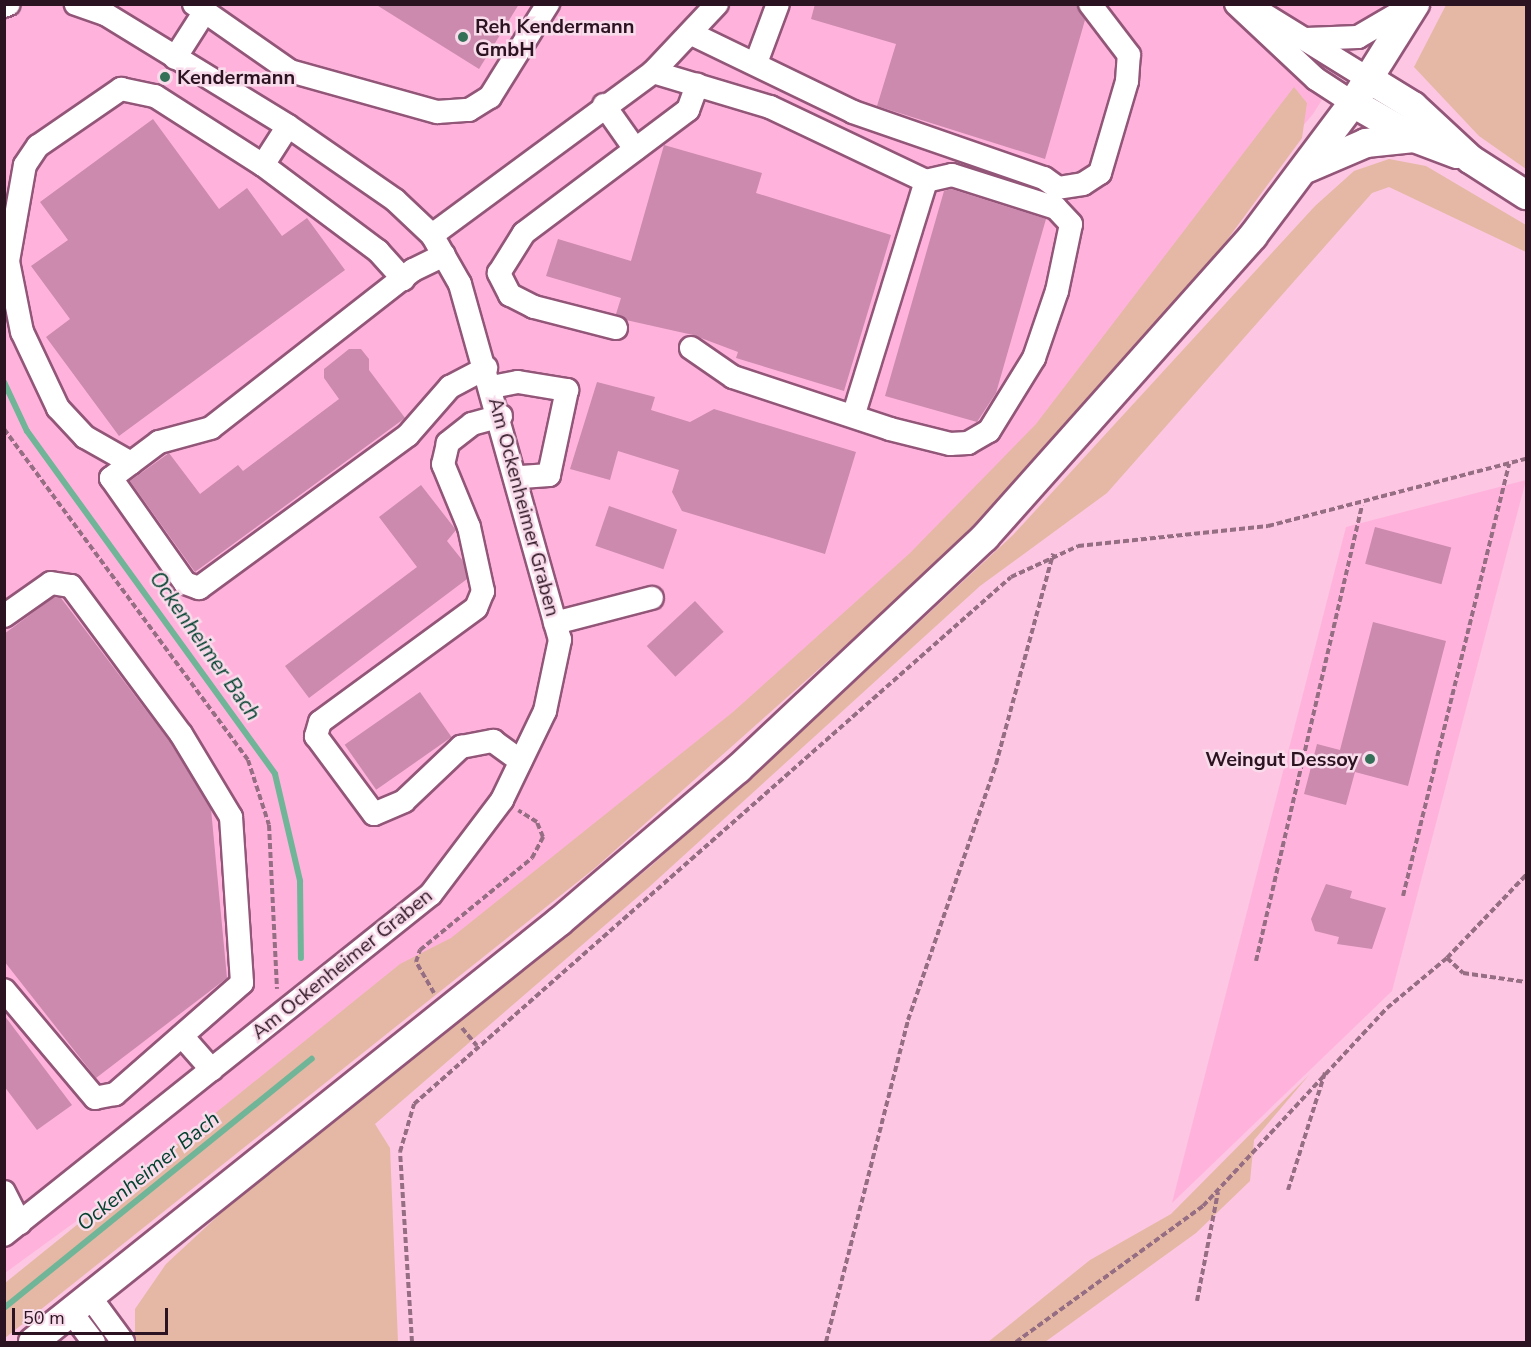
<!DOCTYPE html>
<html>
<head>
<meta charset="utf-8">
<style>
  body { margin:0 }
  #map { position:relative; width:1531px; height:1347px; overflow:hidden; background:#fdc6e3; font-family:"Nunito Sans",sans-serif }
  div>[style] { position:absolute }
  .built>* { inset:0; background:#ffb3dc }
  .green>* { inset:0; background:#e4b8a4 }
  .stream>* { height:6px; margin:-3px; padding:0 3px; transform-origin:3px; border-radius:3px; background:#70b598 }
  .building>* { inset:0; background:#cb8aae; transform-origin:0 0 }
  .path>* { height:4px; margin-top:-2px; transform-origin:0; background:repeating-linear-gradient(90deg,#966e83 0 6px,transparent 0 9px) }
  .roads { filter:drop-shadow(2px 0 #925678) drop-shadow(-2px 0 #925678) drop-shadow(0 2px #925678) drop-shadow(0 -2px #925678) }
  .minor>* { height:22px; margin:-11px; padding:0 11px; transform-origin:11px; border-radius:11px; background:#fff }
  .major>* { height:28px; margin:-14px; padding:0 14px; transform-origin:14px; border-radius:14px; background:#fff }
  .dots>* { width:16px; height:16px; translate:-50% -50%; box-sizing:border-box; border:3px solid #f9dceb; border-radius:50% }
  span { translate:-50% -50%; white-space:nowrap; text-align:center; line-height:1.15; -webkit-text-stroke:5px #f9dceb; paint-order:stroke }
  .poi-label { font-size:20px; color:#2c1321; font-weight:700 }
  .left { translate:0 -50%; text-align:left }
  .right { translate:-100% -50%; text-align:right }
  .street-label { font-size:20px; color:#2c1321 }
  .water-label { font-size:21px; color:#03412e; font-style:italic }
  .frame { position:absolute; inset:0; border:6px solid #2c1321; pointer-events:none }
  .scale { position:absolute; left:12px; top:1308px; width:156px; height:27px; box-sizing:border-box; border:3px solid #2c1321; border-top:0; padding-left:8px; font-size:18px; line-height:21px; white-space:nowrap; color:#2c1321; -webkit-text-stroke:4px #f9dceb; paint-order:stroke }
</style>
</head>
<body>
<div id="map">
  <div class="built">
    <i style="clip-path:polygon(5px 5px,1382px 5px,1313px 114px,957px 532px,688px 776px,5px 1273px)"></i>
    <i style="clip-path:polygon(1526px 480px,1392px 991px,1172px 1203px,1346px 527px)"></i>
  </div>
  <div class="green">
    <i style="clip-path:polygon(1446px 5px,1526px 5px,1526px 169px,1479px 136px,1414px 67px)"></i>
    <i style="clip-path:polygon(1294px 87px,1307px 103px,1302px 138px,1205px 270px,1053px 443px,927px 573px,595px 868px,5px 1338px,5px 1283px,400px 964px,451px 938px,733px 712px,910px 553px,1036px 424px)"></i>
    <i style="clip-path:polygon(1389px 159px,1426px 166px,1526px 225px,1526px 252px,1389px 187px,1372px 193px,1107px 493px,980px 586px,648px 888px,375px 1124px,390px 1148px,398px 1342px,135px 1342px,135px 1309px,166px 1264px,247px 1189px,650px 867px,829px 706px,1013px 535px,1315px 206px,1354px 171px)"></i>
    <i style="clip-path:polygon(1309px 1075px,1254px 1140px,1250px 1181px,1196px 1233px,1045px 1342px,988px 1342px,1090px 1260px,1171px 1214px)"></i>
  </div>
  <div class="stream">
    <i style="left:4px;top:382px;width:54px;rotate:64.9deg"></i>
    <i style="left:27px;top:431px;width:423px;rotate:54.1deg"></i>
    <i style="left:275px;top:774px;width:110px;rotate:76.8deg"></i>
    <i style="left:300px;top:881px;width:77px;rotate:89.3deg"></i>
    <i style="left:4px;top:1308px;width:396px;rotate:-39deg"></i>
  </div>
  <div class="building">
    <i style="clip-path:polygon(375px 4px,519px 4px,479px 69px)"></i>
    <i style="clip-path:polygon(815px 4px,1076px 4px,1085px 20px,1045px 159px,877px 106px,896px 44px,811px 19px)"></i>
    <i style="clip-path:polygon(153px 119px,219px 209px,247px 188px,282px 236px,307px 218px,345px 270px,119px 436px,46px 337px,70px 319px,31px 266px,68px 240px,40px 202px)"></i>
    <i style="clip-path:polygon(664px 145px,762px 173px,756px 193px,891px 235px,844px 391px,736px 358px,738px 352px,693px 335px,626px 320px,616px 314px,621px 298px,546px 276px,558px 239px,631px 261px)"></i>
    <i style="clip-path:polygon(951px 189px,1046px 219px,996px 393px,977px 422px,885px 396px,944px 191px)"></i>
    <i style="clip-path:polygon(349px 349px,361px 349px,369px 359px,369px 370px,405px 418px,195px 572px,130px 481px,169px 453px,200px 494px,238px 465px,243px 471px,339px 399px,324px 378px,324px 369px)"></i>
    <i style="clip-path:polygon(597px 382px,655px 397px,651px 410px,690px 422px,714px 409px,856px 452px,825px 554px,682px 511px,672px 492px,679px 470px,618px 451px,610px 480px,570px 469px)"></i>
    <i style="clip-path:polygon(421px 485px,456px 530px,447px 541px,463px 561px,467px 579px,309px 698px,285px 666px,417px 567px,379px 517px)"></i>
    <i style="left:609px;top:506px;width:72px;height:42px;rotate:19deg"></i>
    <i style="left:1375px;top:527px;width:79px;height:38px;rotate:15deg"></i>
    <i style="clip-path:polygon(54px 597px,61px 598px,170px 742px,211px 809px,227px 978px,96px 1078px,4px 961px,4px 634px)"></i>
    <i style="left:695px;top:601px;width:42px;height:66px;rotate:47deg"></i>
    <i style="clip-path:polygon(1373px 622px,1446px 641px,1408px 786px,1355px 772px,1346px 805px,1304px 794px,1317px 744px,1340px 750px)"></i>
    <i style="left:420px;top:692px;width:55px;height:92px;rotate:55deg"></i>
    <i style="clip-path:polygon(1326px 884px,1352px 891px,1350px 898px,1386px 908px,1372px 949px,1337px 944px,1339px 937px,1315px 931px,1311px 919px)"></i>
    <i style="clip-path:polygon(4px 1015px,72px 1105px,37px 1130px,4px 1086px)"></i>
  </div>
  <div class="path">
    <i style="left:4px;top:429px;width:411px;rotate:53.6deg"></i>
    <i style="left:248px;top:760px;width:68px;rotate:72.1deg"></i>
    <i style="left:269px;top:825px;width:164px;rotate:87.2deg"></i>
    <i style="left:1403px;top:896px;width:445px;rotate:-76.2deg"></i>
    <i style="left:1447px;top:958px;width:22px;rotate:43deg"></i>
    <i style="left:1463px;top:973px;width:64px;rotate:8.1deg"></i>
    <i style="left:1256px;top:961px;width:468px;rotate:-76.9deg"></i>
    <i style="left:434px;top:993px;width:36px;rotate:-120deg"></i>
    <i style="left:416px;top:962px;width:13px;rotate:-72deg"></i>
    <i style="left:420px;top:950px;width:145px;rotate:-39.4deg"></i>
    <i style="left:532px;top:858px;width:24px;rotate:-62deg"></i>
    <i style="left:543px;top:837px;width:16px;rotate:-112deg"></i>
    <i style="left:537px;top:822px;width:22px;rotate:-148deg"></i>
    <i style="left:462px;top:1028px;width:23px;rotate:50deg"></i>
    <i style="left:1288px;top:1190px;width:123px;rotate:-72.5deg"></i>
    <i style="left:1197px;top:1301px;width:111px;rotate:-79.1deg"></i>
    <i style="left:412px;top:1342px;width:190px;rotate:-93.6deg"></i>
    <i style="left:400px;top:1152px;width:50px;rotate:-73.7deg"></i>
    <i style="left:414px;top:1104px;width:796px;rotate:-41.44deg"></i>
    <i style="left:1011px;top:577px;width:74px;rotate:-24.8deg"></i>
    <i style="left:1078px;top:546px;width:191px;rotate:-6deg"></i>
    <i style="left:1268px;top:526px;width:267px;rotate:-14.6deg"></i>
    <i style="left:826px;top:1342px;width:332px;rotate:-75.7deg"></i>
    <i style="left:908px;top:1020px;width:271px;rotate:-71deg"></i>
    <i style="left:996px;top:764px;width:218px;rotate:-74.8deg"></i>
    <i style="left:1016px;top:1342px;width:231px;rotate:-36deg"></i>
    <i style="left:1203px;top:1206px;width:270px;rotate:-47.1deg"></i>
    <i style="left:1387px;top:1008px;width:78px;rotate:-39.8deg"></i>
    <i style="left:1447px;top:958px;width:115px;rotate:-46.4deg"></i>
  </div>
  <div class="roads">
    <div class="minor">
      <i style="left:194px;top:4px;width:117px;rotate:34.9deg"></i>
      <i style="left:290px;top:71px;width:153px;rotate:15.6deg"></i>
      <i style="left:437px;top:112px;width:32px;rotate:-4deg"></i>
      <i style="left:469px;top:110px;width:25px;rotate:-32deg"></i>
      <i style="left:490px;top:97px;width:110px;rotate:-58.1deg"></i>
      <i style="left:1236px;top:4px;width:110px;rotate:43.2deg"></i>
      <i style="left:1316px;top:79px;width:44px;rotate:33deg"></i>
      <i style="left:1249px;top:5px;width:141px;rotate:31.7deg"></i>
      <i style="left:4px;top:6px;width:5px;rotate:-22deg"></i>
      <i style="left:692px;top:34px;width:179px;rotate:25.8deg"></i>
      <i style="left:853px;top:112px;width:202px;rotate:19.1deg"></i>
      <i style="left:1044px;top:178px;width:17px;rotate:36deg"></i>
      <i style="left:1058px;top:188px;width:25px;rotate:-9deg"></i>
      <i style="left:1083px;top:184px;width:20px;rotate:-33deg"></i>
      <i style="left:1100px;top:173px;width:96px;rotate:-73.6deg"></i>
      <i style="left:1127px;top:81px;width:26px;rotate:-86deg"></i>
      <i style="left:1129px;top:55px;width:64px;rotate:-127.4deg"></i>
      <i style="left:1306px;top:39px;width:52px;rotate:-2.2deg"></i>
      <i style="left:1358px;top:37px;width:61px;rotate:-30.3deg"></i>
      <i style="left:175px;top:58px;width:56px;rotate:-57.4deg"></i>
      <i style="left:756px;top:63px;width:63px;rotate:-69.6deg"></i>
      <i style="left:653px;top:72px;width:122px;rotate:16.7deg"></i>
      <i style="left:770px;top:107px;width:173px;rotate:25.4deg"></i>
      <i style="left:926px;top:181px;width:244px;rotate:107.2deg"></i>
      <i style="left:604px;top:105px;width:54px;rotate:54.8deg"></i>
      <i style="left:263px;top:165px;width:144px;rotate:36.8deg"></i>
      <i style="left:378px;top:251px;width:38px;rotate:48deg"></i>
      <i style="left:432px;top:235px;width:275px;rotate:-36.4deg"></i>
      <i style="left:653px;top:72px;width:93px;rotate:-46.7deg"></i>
      <i style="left:444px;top:255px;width:34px;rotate:154deg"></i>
      <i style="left:413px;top:270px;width:256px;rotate:142deg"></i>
      <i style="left:211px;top:428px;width:54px;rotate:164.9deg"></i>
      <i style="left:159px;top:442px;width:60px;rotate:143.1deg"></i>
      <i style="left:111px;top:478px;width:128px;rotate:54.8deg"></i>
      <i style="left:185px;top:583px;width:15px;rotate:20deg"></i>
      <i style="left:199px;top:588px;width:259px;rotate:-36.2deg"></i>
      <i style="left:408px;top:435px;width:64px;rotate:-48.8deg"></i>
      <i style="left:450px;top:387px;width:41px;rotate:-27.8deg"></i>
      <i style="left:616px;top:328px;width:85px;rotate:-165.6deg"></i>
      <i style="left:534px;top:307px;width:27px;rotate:-153deg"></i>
      <i style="left:510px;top:295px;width:25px;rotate:-117deg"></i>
      <i style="left:499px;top:273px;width:47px;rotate:-58deg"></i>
      <i style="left:524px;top:233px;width:205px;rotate:-36.9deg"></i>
      <i style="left:688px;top:110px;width:27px;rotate:-70deg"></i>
      <i style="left:691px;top:348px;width:51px;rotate:34.6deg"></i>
      <i style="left:733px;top:377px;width:165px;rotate:18.3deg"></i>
      <i style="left:890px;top:429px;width:62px;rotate:14deg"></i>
      <i style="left:950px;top:444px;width:18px;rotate:-3deg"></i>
      <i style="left:968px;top:443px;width:24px;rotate:-30deg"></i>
      <i style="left:989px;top:431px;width:86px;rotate:-58.3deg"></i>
      <i style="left:1034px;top:358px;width:71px;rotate:-71.1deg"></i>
      <i style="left:1057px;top:291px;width:68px;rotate:-78.2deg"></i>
      <i style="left:1071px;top:224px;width:22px;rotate:-133deg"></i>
      <i style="left:1056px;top:208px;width:109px;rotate:-162.4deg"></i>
      <i style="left:952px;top:175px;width:27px;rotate:167deg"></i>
      <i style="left:492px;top:387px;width:26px;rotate:-11deg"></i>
      <i style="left:518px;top:382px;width:50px;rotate:9.3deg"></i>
      <i style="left:567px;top:390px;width:87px;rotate:102deg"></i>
      <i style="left:549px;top:475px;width:31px;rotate:176deg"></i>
      <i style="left:501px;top:416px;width:30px;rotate:165deg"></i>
      <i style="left:472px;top:424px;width:31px;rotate:142deg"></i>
      <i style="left:448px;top:443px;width:22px;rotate:103deg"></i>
      <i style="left:443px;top:464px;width:68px;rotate:67.6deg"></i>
      <i style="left:469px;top:527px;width:66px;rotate:77.7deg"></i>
      <i style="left:483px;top:591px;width:18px;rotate:112deg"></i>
      <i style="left:476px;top:608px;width:193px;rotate:143.8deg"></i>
      <i style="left:320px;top:722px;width:15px;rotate:106deg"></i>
      <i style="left:316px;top:736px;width:97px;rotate:53.4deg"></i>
      <i style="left:374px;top:814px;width:33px;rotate:-23deg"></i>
      <i style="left:404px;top:801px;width:79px;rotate:-43.5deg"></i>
      <i style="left:461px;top:747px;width:33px;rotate:-11deg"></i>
      <i style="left:493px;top:741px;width:34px;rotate:36deg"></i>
      <i style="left:131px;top:463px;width:53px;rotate:-150.5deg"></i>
      <i style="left:85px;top:437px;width:40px;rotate:-133deg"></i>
      <i style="left:58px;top:408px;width:84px;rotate:-115.3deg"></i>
      <i style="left:22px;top:332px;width:72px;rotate:-101.2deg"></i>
      <i style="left:8px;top:261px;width:97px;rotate:-80deg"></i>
      <i style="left:25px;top:165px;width:23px;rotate:-56deg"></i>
      <i style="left:38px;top:146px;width:101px;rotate:-34.5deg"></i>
      <i style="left:121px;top:89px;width:35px;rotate:12deg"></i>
      <i style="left:155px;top:96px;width:128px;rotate:32.6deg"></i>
      <i style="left:263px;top:165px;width:46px;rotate:-57.3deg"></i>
      <i style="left:4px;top:616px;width:57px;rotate:-35.1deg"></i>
      <i style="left:51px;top:583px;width:20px;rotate:9deg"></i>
      <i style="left:71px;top:586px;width:184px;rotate:53.4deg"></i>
      <i style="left:181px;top:734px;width:97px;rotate:58.9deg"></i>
      <i style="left:231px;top:817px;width:166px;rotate:86.2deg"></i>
      <i style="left:242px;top:983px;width:169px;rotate:138.8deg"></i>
      <i style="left:115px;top:1094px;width:20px;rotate:169deg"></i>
      <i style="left:95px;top:1098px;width:141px;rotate:-130.1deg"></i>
      <i style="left:555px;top:623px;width:100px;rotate:-14.5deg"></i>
      <i style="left:182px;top:1036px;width:45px;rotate:48.6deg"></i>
      <i style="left:4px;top:1192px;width:35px;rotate:63deg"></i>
      <i style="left:4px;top:1235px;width:546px;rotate:-38.61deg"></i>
      <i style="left:431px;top:894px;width:118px;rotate:-52.9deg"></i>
      <i style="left:502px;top:800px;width:99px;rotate:-64.2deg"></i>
      <i style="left:545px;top:711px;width:73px;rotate:-78.1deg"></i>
      <i style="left:560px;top:640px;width:370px;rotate:-105.7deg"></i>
      <i style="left:460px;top:284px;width:56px;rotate:-119.7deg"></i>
      <i style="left:432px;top:235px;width:51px;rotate:-136.6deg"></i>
      <i style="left:395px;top:200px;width:130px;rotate:-145.3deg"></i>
      <i style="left:288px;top:126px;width:215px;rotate:-148.5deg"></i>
      <i style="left:105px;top:14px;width:31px;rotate:-161deg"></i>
      <i style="left:90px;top:1297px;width:56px;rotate:53.7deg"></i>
      <i style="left:71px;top:1312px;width:38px;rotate:53deg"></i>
    </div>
    <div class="major">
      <i style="left:1369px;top:79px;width:52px;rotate:31.5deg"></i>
      <i style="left:1413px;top:106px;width:78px;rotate:42.9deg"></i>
      <i style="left:1470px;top:159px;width:67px;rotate:32.7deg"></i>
      <i style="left:1353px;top:103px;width:70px;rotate:29.8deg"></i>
      <i style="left:1414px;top:138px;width:46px;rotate:20.4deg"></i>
      <i style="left:1308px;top:168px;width:63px;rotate:-23.3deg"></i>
      <i style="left:1366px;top:143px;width:48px;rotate:-5.9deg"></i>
      <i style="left:33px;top:1342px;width:675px;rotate:-38.62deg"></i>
      <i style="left:560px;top:921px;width:234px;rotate:-40.5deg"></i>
      <i style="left:738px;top:769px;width:339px;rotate:-43.2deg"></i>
      <i style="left:985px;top:537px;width:403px;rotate:-48.3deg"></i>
      <i style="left:1253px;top:236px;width:166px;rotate:-53.1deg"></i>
      <i style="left:1353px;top:103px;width:117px;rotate:-57.9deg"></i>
    </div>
  </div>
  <div class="dots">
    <i style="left:463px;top:37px;background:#346f58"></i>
    <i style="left:165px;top:77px;background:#346f58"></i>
    <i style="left:1370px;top:759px;background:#346f58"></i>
  </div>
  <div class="poi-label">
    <span class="left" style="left:475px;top:38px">Reh Kendermann<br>GmbH</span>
    <span class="left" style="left:177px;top:77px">Kendermann</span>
    <span class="right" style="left:1358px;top:759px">Weingut Dessoy</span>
  </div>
  <div class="street-label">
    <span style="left:524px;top:507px;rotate:75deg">Am Ockenheimer Graben</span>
    <span style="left:342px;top:964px;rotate:-39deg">Am Ockenheimer Graben</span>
  </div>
  <div class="water-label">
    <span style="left:205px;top:646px;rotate:55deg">Ockenheimer Bach</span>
    <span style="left:148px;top:1171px;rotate:-39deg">Ockenheimer Bach</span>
  </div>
  <div class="frame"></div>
  <div class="scale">50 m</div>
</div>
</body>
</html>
